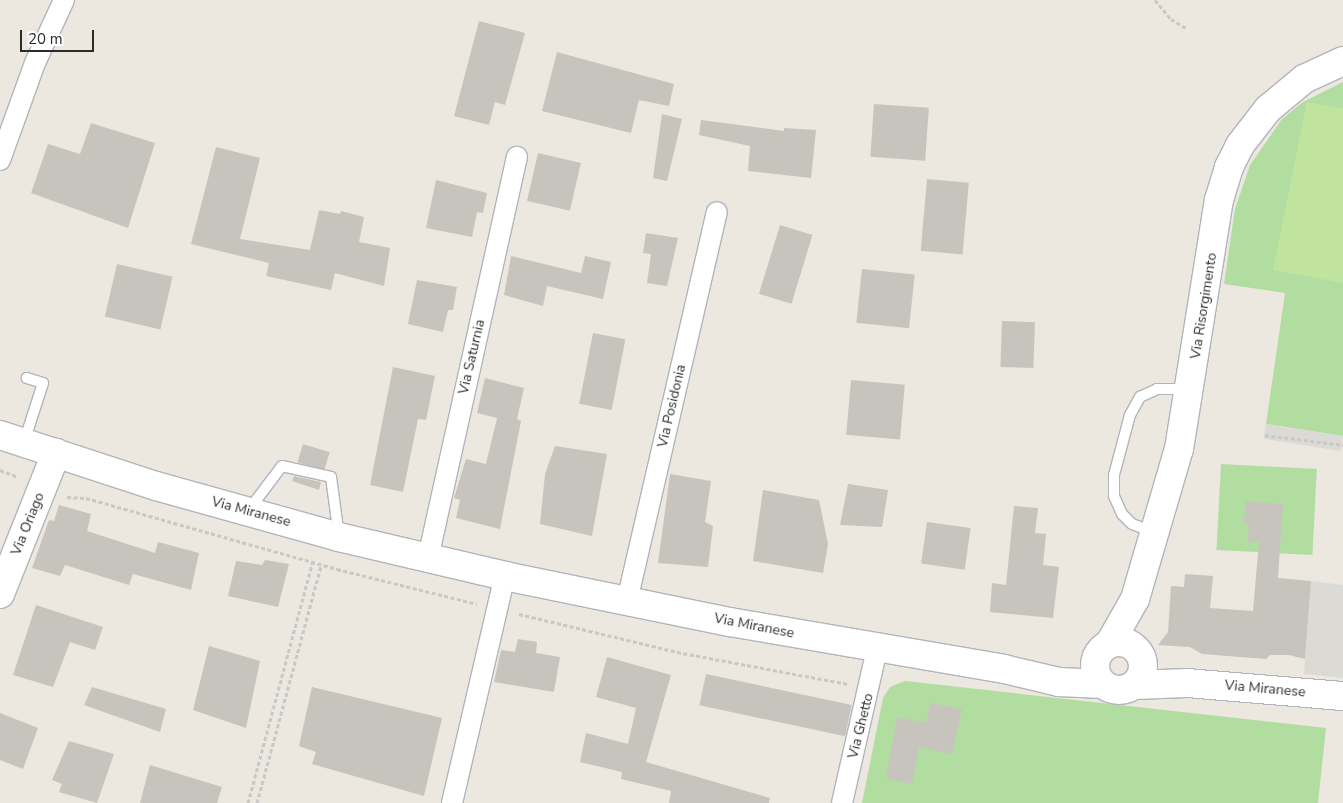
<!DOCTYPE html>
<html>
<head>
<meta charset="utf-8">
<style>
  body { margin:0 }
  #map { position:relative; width:1343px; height:803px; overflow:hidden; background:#ece7df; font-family:"Nunito Sans",sans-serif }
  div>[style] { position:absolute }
  .green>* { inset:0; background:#b1dda1; transform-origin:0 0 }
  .pitch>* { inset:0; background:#c0e39e }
  .plaza>* { inset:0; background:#dcdad5; transform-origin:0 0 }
  .building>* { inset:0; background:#c7c4be; transform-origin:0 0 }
  .path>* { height:3px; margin-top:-1.5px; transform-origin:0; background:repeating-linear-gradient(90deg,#c8c8c8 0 4px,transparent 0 6.5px) }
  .roads { filter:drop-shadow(1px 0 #b2b4bd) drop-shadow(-1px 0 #b2b4bd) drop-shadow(0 1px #b2b4bd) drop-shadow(0 -1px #b2b4bd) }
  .lane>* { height:10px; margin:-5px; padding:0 5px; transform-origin:5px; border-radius:5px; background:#fff }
  .street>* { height:20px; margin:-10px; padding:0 10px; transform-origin:10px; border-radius:10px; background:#fff }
  .secondary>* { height:28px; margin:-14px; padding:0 14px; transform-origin:14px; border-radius:14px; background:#fff }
  .secondary>.ring { margin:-14px; padding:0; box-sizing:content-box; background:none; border:28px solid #fff; border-radius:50% }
  span { translate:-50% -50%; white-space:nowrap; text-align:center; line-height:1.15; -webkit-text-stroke:5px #fff; paint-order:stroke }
  .street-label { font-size:14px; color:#2b2b2b }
  .scale { position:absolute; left:20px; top:30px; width:74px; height:22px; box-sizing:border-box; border:2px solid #2b2b2b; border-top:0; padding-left:6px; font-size:15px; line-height:18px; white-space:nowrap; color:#2b2b2b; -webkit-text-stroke:4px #fff; paint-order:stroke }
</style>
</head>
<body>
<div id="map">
  <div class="green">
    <i style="clip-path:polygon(1343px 82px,1343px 436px,1266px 424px,1285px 293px,1224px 284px,1235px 209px,1250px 165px,1282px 119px,1303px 102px)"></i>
    <i style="left:1221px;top:464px;width:96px;height:86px;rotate:3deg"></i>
    <i style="clip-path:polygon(905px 681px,1326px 728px,1318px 803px,862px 803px,883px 698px,890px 687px)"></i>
  </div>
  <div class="pitch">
    <i style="clip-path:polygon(1307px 102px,1343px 108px,1343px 283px,1273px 270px)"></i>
  </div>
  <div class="plaza">
    <i style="left:1266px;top:424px;width:78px;height:15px;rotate:9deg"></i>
    <i style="clip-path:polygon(1311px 581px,1343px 585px,1343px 678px,1304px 674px)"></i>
  </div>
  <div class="building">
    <i style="clip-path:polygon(479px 21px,525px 33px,505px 105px,495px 102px,489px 125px,454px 116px)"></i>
    <i style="clip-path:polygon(557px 52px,674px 84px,669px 106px,639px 100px,631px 133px,542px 111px)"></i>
    <i style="left:874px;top:104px;width:55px;height:53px;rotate:4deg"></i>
    <i style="clip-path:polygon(662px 114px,682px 119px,667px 181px,653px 178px)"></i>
    <i style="clip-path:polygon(701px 120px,784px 131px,784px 128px,816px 130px,811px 178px,748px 171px,750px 146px,699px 135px)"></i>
    <i style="clip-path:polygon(91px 123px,155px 143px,128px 228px,31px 193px,48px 144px,80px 154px)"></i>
    <i style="clip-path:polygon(216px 147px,260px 158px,240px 239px,310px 250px,319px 210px,340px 214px,341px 211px,364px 217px,359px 242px,390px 248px,384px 286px,335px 273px,331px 290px,266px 276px,269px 263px,191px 244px)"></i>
    <i style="left:538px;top:153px;width:44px;height:49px;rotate:13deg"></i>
    <i style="left:927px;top:179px;width:42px;height:72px;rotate:5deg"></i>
    <i style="clip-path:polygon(436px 180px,487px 193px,483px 213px,477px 212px,472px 237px,426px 228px)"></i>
    <i style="left:780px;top:225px;width:34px;height:72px;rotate:17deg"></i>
    <i style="clip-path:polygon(646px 233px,678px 238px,667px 286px,647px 283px,651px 254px,643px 253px)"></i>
    <i style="clip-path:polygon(511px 256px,581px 273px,585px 256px,611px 262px,603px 299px,547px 286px,543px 306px,504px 295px)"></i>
    <i style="left:117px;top:264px;width:57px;height:54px;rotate:13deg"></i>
    <i style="left:862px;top:269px;width:53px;height:54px;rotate:6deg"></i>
    <i style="clip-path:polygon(417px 280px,457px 287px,453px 310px,448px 310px,443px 332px,408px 324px)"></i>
    <i style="left:1002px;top:321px;width:33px;height:46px;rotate:2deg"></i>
    <i style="left:593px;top:333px;width:33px;height:72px;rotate:11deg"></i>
    <i style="clip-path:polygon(393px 367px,435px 376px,426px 420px,418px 419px,403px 492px,370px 485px)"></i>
    <i style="clip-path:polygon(485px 378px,524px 388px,517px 419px,521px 421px,500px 529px,456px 518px,460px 500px,454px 498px,466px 459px,486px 464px,497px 418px,477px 413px)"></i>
    <i style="left:851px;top:380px;width:54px;height:55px;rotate:5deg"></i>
    <i style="left:303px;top:444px;width:28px;height:19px;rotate:17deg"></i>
    <i style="clip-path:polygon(555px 446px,607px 454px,592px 536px,540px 524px,545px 474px)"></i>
    <i style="clip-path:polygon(670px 474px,711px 481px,705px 522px,713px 526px,708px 567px,658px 563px)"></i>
    <i style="clip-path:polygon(294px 476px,321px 482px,319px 490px,292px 481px)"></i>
    <i style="clip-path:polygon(848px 484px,888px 490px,882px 527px,840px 525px)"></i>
    <i style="clip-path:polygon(763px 490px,819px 500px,828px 544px,823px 573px,753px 561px)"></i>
    <i style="clip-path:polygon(1246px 501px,1283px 504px,1278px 578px,1311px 581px,1305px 659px,1289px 655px,1270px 655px,1266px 659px,1202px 654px,1190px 647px,1158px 645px,1168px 632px,1171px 586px,1184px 587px,1185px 574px,1213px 576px,1210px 608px,1253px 611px,1259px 542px,1248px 542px,1249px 524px,1244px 523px)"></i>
    <i style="clip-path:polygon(59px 505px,91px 514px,87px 531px,155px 553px,158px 542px,199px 553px,191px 590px,133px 574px,129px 585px,65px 565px,60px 576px,32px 568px,49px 520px,54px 521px)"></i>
    <i style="clip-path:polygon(1014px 506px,1038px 508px,1035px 533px,1046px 534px,1043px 565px,1059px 567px,1053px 618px,990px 612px,992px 583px,1006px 585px)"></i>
    <i style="left:927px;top:522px;width:44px;height:42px;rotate:8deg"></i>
    <i style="clip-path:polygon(265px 560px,289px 564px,278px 607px,228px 596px,236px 561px,262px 565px)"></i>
    <i style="clip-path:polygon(36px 605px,103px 627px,95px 650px,70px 642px,53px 687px,13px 675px)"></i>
    <i style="clip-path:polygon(518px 639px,537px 642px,536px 653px,560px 657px,554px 692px,494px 682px,501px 650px,515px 652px)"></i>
    <i style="clip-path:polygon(209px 646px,260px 661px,246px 728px,193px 710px)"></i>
    <i style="clip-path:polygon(607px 657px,671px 675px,646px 762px,770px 798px,769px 803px,669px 803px,671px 791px,621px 779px,622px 772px,580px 762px,586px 733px,628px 744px,636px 708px,596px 697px)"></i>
    <i style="left:706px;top:674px;width:149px;height:32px;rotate:12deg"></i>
    <i style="clip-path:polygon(92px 687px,166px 709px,160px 732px,84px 705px)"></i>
    <i style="clip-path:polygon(312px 687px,442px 718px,424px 796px,312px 764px,316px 752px,299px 746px)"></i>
    <i style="clip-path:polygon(930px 703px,962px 709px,952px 754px,919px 747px,912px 784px,886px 778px,897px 717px,926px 723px)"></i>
    <i style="clip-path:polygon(0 713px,38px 728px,23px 769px,0 760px)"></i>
    <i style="clip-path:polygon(69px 741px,114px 754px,97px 803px,59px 792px,62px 784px,52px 780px)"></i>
    <i style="clip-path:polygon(150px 765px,222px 787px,217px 803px,140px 803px)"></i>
  </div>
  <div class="path">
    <i style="left:1155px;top:0;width:25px;rotate:50deg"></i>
    <i style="left:1171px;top:19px;width:17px;rotate:31deg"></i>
    <i style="left:1265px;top:435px;width:79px;rotate:7.3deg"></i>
    <i style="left:0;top:470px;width:19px;rotate:21deg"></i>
    <i style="left:67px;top:497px;width:19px;rotate:3deg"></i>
    <i style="left:86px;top:498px;width:261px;rotate:15.8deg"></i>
    <i style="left:337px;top:569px;width:144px;rotate:14deg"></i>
    <i style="left:519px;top:614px;width:163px;rotate:13.5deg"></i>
    <i style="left:677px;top:652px;width:174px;rotate:10.6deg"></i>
    <i style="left:248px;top:803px;width:251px;rotate:-75deg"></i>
    <i style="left:257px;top:803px;width:246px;rotate:-74.9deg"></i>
  </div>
  <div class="roads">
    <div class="lane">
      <i style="left:24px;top:442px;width:62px;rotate:-72.1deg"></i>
      <i style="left:43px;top:383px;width:17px;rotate:-163deg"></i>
      <i style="left:248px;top:511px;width:56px;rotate:-52.9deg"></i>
      <i style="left:282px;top:466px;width:50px;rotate:12.7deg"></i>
      <i style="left:331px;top:477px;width:60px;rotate:82.3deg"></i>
      <i style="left:1153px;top:532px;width:22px;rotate:-159deg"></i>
      <i style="left:1132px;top:524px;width:14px;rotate:-135deg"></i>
      <i style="left:1122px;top:514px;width:20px;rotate:-114deg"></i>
      <i style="left:1114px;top:496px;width:21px;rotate:-90deg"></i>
      <i style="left:1114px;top:475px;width:62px;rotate:-75.1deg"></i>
      <i style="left:1130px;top:415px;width:21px;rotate:-61deg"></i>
      <i style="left:1140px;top:397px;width:19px;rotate:-25deg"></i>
      <i style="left:1157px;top:389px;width:31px"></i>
    </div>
    <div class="street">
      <i style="left:0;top:160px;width:103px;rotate:-70.2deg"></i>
      <i style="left:35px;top:63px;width:69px;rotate:-65.3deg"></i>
      <i style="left:428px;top:558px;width:411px;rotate:-77.5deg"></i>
      <i style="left:627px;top:601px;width:399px;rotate:-77deg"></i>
      <i style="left:452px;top:803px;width:233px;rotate:-76.9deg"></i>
      <i style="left:842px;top:803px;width:158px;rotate:-77.2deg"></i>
    </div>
    <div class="secondary">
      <i style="left:0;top:435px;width:164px;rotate:18.1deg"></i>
      <i style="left:156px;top:486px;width:190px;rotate:15.6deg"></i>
      <i style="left:339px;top:537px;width:171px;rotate:13.2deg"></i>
      <i style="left:505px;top:576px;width:230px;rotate:11.6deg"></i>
      <i style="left:730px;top:622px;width:278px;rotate:9.7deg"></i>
      <i style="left:1004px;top:669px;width:57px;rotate:13.3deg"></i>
      <i style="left:1059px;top:682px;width:44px;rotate:2.6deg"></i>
      <i style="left:0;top:594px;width:152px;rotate:-68.3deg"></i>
      <i class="ring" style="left:1095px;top:642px;width:20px;height:20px"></i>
      <i style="left:1110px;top:643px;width:51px;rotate:-60.4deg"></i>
      <i style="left:1135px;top:599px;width:156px;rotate:-73.7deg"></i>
      <i style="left:1179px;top:449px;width:252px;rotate:-80.9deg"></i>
      <i style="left:1219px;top:200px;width:34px;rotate:-73deg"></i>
      <i style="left:1229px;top:167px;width:25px;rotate:-63deg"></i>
      <i style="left:1240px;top:145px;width:46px;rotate:-52.1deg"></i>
      <i style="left:1268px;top:109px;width:47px;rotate:-39.8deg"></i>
      <i style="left:1304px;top:79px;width:43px;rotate:-24.8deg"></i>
      <i style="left:1135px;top:685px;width:52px;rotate:-2.2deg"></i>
      <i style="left:1187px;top:683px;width:157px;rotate:4.8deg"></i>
    </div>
  </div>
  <div class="street-label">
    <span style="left:1204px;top:306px;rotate:-81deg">Via Risorgimento</span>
    <span style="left:472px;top:357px;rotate:-77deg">Via Saturnia</span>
    <span style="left:672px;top:406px;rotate:-77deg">Via Posidonia</span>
    <span style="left:251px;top:512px;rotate:15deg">Via Miranese</span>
    <span style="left:28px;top:524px;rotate:-68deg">Via Oriago</span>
    <span style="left:754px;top:626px;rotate:11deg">Via Miranese</span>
    <span style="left:1265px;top:689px;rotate:5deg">Via Miranese</span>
    <span style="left:861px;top:726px;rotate:-76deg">Via Ghetto</span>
  </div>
  <div class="scale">20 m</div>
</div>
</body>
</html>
